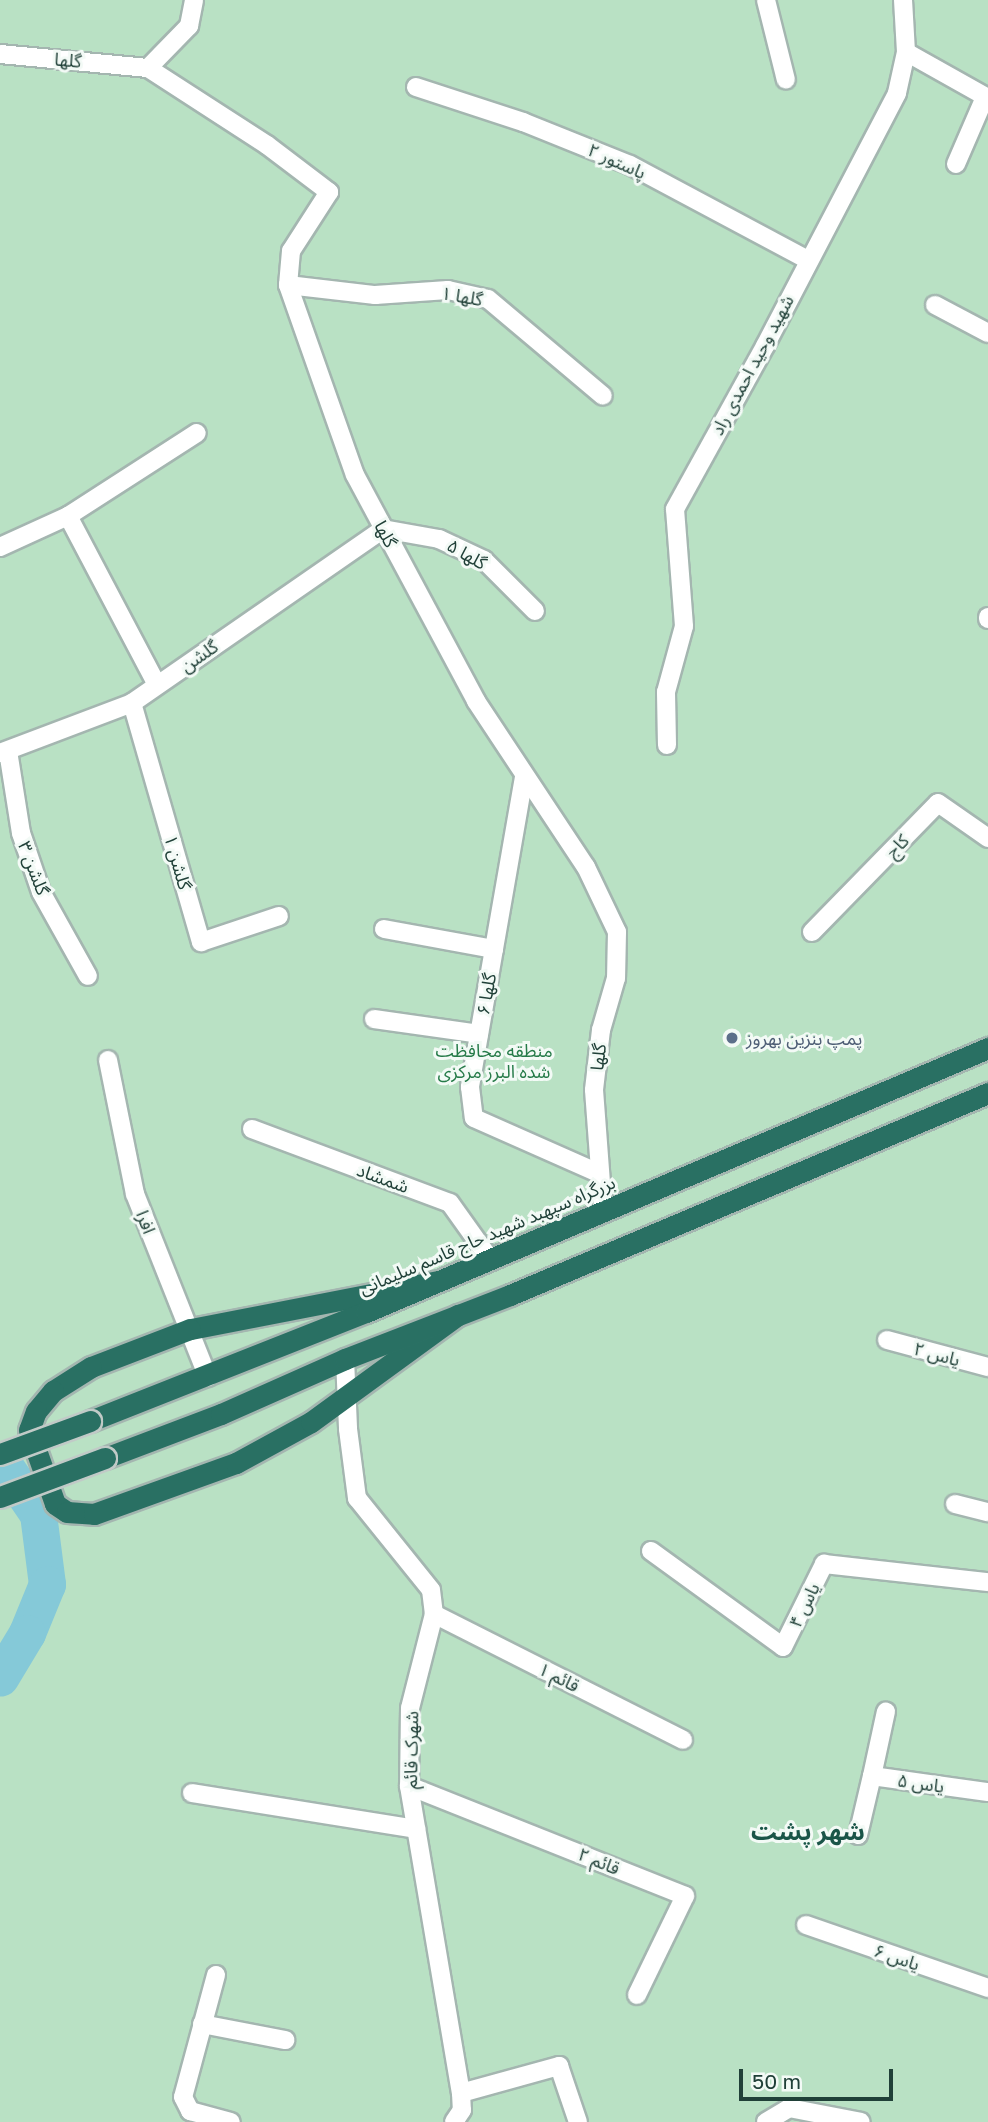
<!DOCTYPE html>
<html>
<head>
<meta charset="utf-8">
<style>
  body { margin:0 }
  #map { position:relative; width:988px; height:2122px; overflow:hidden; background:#e2eee9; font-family:"Golos Text","Noto Sans Arabic",sans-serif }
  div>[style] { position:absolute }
  .green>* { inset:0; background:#b9e1c4; transform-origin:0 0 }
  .river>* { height:37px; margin:-18.5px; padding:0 18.5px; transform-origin:18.5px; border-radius:18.5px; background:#85c9d8 }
  .roads { filter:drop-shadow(2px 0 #a4b6b0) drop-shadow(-2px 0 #a4b6b0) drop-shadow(0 2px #a4b6b0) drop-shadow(0 -2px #a4b6b0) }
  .street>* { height:18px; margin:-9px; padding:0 9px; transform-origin:9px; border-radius:9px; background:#fff }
  .highway>* { height:21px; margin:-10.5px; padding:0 10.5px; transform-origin:10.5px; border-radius:10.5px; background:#297063 }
  .bridges { filter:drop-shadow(2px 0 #c1cac7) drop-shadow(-2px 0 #c1cac7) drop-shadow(0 2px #c1cac7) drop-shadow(0 -2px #c1cac7) }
  .highway-bridge>* { height:21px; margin:-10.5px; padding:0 10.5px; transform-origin:10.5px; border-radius:10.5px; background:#297063 }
  .dots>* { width:19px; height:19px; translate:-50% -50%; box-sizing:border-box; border:4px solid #f3faf6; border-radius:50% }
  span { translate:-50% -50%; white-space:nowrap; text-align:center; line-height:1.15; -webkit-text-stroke:6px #f3faf6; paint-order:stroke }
  .street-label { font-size:18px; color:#204038 }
  .service-label { font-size:18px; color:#4e5e75 }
  .left { translate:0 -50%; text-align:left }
  .park-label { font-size:18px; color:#267b49 }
  .district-label { font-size:24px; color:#1a5548; font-weight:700 }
  .scale { position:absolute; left:739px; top:2069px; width:154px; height:32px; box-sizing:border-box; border:4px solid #204038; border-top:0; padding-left:9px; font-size:21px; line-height:24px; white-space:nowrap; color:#204038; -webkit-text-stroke:5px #f3faf6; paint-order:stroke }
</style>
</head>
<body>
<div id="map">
  <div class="green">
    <i style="left:0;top:0;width:988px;height:2122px"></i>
  </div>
  <div class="river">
    <i style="left:0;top:1459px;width:67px;rotate:55.4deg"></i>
    <i style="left:38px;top:1514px;width:71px;rotate:82.7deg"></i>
    <i style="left:47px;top:1584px;width:53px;rotate:112.2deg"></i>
    <i style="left:27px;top:1633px;width:52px;rotate:121deg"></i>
  </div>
  <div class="roads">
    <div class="street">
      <i style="left:766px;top:0;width:82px;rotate:76deg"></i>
      <i style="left:906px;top:52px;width:94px;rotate:29.3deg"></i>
      <i style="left:0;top:54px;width:149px;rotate:5.4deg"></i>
      <i style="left:148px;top:68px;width:142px;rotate:32.9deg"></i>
      <i style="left:267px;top:145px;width:78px;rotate:37.2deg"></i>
      <i style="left:329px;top:192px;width:70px;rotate:122.8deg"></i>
      <i style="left:291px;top:251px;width:34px;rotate:95deg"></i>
      <i style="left:288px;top:285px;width:201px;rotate:70.6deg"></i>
      <i style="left:355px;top:475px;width:256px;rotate:61.8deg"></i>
      <i style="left:476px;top:701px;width:199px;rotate:56.5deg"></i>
      <i style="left:586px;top:867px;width:72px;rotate:64.5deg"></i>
      <i style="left:617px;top:932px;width:46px;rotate:91.2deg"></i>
      <i style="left:616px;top:978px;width:54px;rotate:106.1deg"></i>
      <i style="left:601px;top:1030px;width:60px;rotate:96.7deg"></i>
      <i style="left:594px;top:1090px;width:119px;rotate:85.7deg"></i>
      <i style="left:148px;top:68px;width:59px;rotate:-45.7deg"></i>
      <i style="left:189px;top:26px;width:26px;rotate:-79deg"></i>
      <i style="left:416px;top:87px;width:113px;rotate:18.1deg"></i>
      <i style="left:523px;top:122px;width:115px;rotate:21.9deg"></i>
      <i style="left:630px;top:165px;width:202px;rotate:28.1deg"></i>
      <i style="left:956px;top:164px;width:73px;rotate:-66.6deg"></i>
      <i style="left:288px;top:285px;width:88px;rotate:6.6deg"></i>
      <i style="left:375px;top:295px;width:73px;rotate:-3.9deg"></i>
      <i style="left:448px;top:290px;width:41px;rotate:12.7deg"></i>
      <i style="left:488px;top:299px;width:150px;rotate:40.1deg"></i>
      <i style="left:935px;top:305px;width:60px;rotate:27.8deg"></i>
      <i style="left:68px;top:516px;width:191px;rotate:62.2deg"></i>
      <i style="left:0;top:547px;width:75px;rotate:-24.5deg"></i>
      <i style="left:68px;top:516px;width:153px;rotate:-32.8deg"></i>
      <i style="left:988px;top:617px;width:2px;rotate:90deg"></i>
      <i style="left:132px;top:703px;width:249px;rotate:73.9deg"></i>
      <i style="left:201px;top:942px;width:82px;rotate:-18.4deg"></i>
      <i style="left:667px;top:745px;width:53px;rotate:-91.1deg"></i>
      <i style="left:666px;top:692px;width:68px;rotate:-74.7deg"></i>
      <i style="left:684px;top:626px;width:117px;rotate:-94.4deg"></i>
      <i style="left:675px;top:509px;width:186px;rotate:-61.1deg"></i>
      <i style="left:765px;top:346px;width:285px;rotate:-62.4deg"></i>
      <i style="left:897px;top:93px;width:42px;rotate:-77.6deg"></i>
      <i style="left:906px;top:52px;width:52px;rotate:-93.3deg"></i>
      <i style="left:8px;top:751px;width:83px;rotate:81deg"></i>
      <i style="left:21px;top:833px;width:62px;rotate:71.3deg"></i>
      <i style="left:41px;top:892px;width:96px;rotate:60.8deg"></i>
      <i style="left:0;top:753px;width:141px;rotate:-20.7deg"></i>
      <i style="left:132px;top:703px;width:305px;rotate:-34.7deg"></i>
      <i style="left:383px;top:529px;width:57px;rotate:10.1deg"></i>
      <i style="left:439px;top:539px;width:50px;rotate:25deg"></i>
      <i style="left:484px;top:560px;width:72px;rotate:45deg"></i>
      <i style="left:524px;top:777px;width:315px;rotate:99.9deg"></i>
      <i style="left:470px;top:1087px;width:31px;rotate:83deg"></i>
      <i style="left:474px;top:1118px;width:136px;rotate:23.9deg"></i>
      <i style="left:384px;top:929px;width:112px;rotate:10.3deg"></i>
      <i style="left:812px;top:932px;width:180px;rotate:-45.7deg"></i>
      <i style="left:938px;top:803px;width:61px;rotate:35deg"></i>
      <i style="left:374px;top:1019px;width:106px;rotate:8.1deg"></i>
      <i style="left:108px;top:1060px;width:137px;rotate:78.6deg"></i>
      <i style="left:135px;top:1194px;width:197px;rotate:68.3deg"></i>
      <i style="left:252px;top:1129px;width:211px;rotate:20.5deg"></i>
      <i style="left:450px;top:1203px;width:69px;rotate:54.5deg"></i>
      <i style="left:887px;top:1340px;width:105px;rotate:15deg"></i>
      <i style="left:345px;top:1359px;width:70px;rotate:87.5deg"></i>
      <i style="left:348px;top:1429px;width:70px;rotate:82.6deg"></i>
      <i style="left:357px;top:1498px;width:118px;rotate:51.2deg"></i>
      <i style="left:431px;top:1590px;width:24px;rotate:83deg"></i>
      <i style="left:434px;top:1614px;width:97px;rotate:104.3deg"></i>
      <i style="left:410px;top:1708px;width:78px;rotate:90.7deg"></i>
      <i style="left:409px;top:1786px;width:311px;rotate:80.4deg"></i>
      <i style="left:461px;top:2093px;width:17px;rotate:87deg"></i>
      <i style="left:462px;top:2110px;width:14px;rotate:124deg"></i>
      <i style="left:955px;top:1504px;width:34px;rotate:14deg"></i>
      <i style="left:651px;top:1551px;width:163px;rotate:36deg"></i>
      <i style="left:783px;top:1647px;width:93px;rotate:-63.7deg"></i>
      <i style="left:824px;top:1564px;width:165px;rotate:6.3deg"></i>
      <i style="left:434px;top:1614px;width:279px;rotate:26.8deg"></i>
      <i style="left:872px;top:1776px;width:66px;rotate:-77.8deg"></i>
      <i style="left:409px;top:1786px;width:297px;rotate:21.7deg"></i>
      <i style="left:685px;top:1896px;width:110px;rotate:115.9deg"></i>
      <i style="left:192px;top:1793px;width:227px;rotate:9.1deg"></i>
      <i style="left:858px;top:1835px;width:61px;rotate:-76.7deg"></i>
      <i style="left:872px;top:1776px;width:117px;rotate:7.9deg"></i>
      <i style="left:806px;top:1925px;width:193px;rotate:19.1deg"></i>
      <i style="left:216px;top:1975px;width:126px;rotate:105.1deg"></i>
      <i style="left:183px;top:2097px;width:16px;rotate:63deg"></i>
      <i style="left:190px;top:2111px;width:42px;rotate:15deg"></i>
      <i style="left:202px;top:2024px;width:85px;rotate:10.9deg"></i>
      <i style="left:461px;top:2093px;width:102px;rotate:-15.4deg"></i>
      <i style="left:559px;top:2066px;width:59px;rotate:71.3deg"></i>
      <i style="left:766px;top:2122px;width:27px;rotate:-31deg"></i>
      <i style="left:789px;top:2108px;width:73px;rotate:11deg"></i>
    </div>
    <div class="highway">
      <i style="left:438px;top:1281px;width:253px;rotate:169deg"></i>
      <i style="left:190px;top:1329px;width:106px;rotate:159deg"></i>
      <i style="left:91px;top:1367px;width:45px;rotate:147.7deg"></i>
      <i style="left:53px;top:1391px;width:26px;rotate:130deg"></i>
      <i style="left:36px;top:1411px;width:20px;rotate:110deg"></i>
      <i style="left:29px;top:1430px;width:78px;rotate:70.6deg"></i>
      <i style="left:55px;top:1504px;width:14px;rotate:34deg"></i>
      <i style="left:67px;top:1512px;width:27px;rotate:4deg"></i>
      <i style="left:94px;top:1514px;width:151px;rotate:-19.8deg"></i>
      <i style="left:236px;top:1463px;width:85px;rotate:-28.7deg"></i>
      <i style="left:311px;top:1422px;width:182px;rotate:-36.1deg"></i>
      <i style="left:90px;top:1421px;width:297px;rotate:-21.6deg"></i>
      <i style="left:366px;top:1312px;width:676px;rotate:-23deg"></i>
      <i style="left:105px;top:1458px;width:124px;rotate:-20.8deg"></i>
      <i style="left:221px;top:1414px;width:136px;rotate:-23.9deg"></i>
      <i style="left:345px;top:1359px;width:177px;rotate:-21.2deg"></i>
      <i style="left:510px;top:1295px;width:519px;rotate:-22.91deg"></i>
    </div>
  </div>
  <div class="bridges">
    <div class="highway-bridge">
      <i style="left:0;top:1454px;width:96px;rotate:-20.1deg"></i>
      <i style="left:0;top:1497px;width:112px;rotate:-20.4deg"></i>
    </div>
  </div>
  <div class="dots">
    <i style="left:732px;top:1038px;background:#5c6f8a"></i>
  </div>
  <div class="street-label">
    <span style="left:68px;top:60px;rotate:5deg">گلها</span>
    <span style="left:617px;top:161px;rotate:24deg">پاستور ۲</span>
    <span style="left:462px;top:296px;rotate:10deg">گلها ۱</span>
    <span style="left:752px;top:365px;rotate:-62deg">شهید وحید احمدی راد</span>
    <span style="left:386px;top:534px;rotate:62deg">گلها</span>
    <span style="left:467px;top:554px;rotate:30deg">گلها ۵</span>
    <span style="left:199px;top:656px;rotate:-35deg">گلشن</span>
    <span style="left:897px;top:846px;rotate:-46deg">کاج</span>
    <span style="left:178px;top:862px;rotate:74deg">گلشن ۱</span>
    <span style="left:34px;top:868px;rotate:69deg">گلشن ۳</span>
    <span style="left:486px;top:994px;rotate:-80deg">گلها ۶</span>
    <span style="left:598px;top:1057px;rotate:-83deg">گلها</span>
    <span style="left:383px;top:1178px;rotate:20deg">شمشاد</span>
    <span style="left:146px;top:1222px;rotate:69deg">افرا</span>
    <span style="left:487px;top:1235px;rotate:-23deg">بزرگراه سپهبد شهید حاج قاسم سلیمانی</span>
    <span style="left:937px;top:1354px;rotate:15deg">یاس ۲</span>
    <span style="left:804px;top:1605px;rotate:-64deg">یاس ۴</span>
    <span style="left:559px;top:1677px;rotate:27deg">قائم ۱</span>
    <span style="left:411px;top:1750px;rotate:-89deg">شهرک قائم</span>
    <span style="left:921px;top:1783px;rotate:8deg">یاس ۵</span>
    <span style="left:599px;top:1861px;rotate:22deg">قائم ۲</span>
    <span style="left:897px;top:1957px;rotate:19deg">یاس ۶</span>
  </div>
  <div class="service-label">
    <span class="left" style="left:746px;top:1038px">پمپ بنزین بهروز</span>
  </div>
  <div class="park-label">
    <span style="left:494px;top:1061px">منطقه محافظت<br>شده البرز مرکزی</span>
  </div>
  <div class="district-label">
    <span style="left:808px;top:1831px">شهر پشت</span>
  </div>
  <div class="scale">50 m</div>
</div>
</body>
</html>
